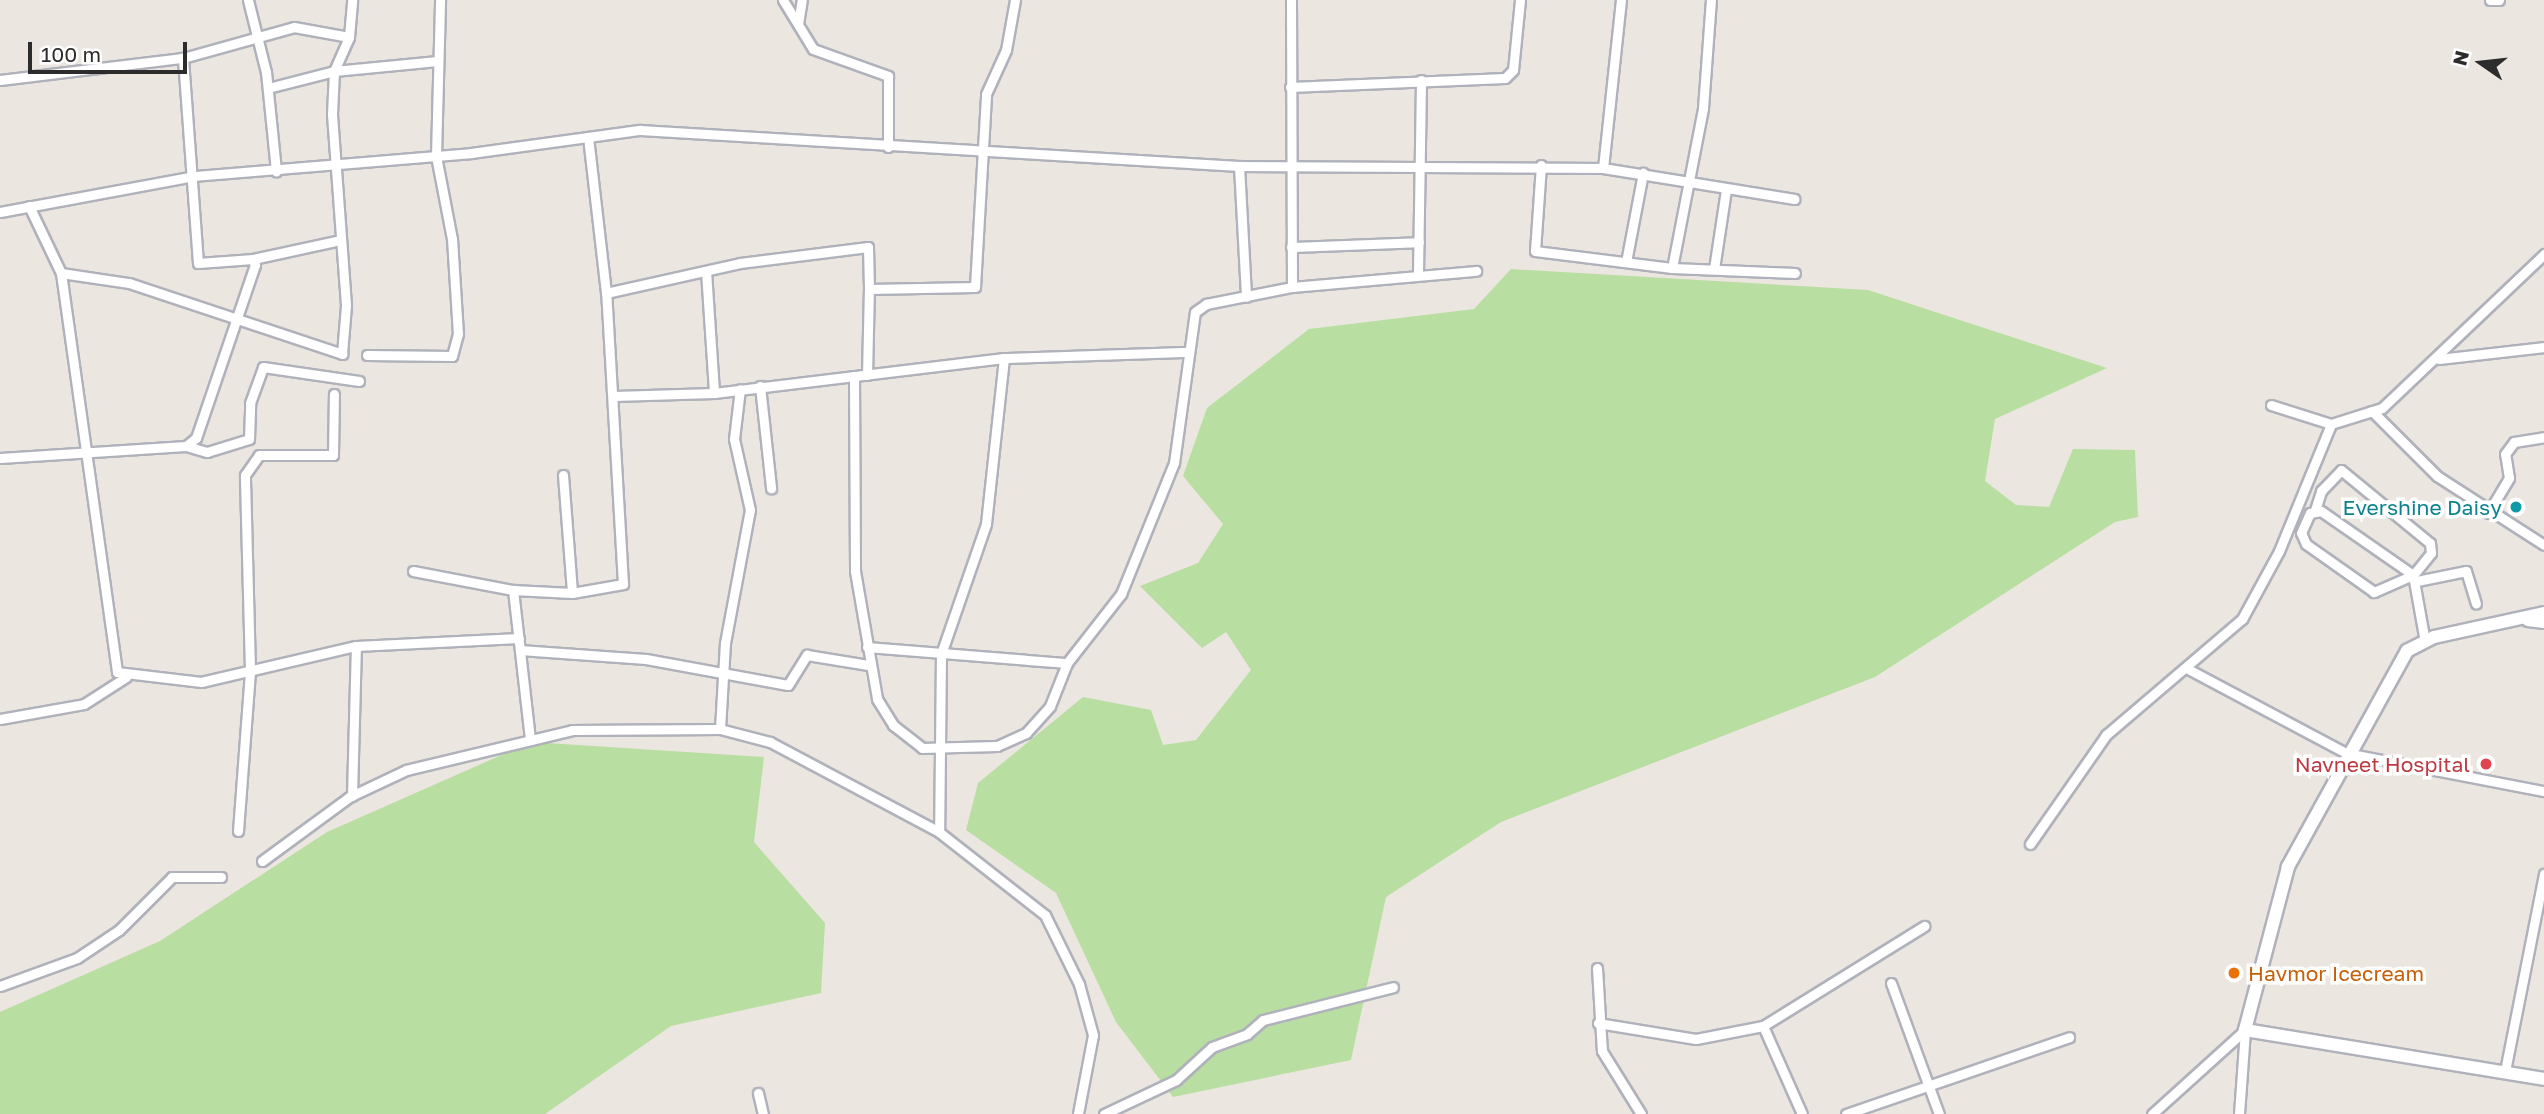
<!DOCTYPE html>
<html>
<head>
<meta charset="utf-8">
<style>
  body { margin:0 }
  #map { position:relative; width:2544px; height:1114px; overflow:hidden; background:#ece6e0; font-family:"Golos Text",sans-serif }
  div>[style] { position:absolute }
  .green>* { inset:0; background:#b9dea1 }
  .roads { filter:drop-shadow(2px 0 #b0b2bb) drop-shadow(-2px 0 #b0b2bb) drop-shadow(0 2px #b0b2bb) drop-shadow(0 -2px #b0b2bb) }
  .street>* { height:9px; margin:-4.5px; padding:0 4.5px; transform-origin:4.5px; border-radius:4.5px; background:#fff }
  .secondary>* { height:12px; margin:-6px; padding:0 6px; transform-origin:6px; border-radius:6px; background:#fff }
  .dots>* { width:19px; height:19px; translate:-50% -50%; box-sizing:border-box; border:4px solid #fff; border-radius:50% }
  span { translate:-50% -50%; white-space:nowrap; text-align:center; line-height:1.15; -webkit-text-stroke:7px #fff; paint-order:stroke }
  .culture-label { font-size:21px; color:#0d838f }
  .right { translate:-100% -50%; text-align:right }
  .health-label { font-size:21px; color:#be3a42 }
  .food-label { font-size:21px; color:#c56008 }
  .left { translate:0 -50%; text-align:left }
  .north { position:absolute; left:2446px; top:28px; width:70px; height:70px; -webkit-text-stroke:5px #fff; paint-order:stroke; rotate:284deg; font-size:19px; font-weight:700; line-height:28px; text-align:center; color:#2c2c2c }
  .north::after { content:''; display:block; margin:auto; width:24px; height:32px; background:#2c2c2c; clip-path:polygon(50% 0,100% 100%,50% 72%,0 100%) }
  .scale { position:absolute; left:28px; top:42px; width:159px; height:32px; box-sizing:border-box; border:4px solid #2c2c2c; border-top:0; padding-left:9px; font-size:21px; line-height:24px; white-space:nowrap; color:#2c2c2c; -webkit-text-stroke:5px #fff; paint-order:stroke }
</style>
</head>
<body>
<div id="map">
  <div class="green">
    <i style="clip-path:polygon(1511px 269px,1868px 290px,2107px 368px,1995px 419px,1985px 481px,2016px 505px,2049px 507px,2073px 449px,2135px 450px,2138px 517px,2115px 522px,1875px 677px,1501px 822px,1386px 897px,1351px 1060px,1173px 1097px,1116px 1022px,1056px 893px,966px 830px,978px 783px,1083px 697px,1151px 710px,1163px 745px,1196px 740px,1251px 670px,1226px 632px,1202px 648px,1140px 586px,1198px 563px,1223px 524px,1183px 476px,1207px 408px,1309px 329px,1474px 309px)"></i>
    <i style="clip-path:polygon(531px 742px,764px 757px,754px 842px,825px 923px,821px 993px,671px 1026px,545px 1114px,0 1114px,0 1012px,160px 941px,327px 832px)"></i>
  </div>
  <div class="roads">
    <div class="street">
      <i style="left:248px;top:0;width:74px;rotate:76deg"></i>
      <i style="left:266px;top:72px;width:100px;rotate:84.2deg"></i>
      <i style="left:783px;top:0;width:57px;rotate:58.5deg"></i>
      <i style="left:813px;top:49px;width:80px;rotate:19.8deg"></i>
      <i style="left:888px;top:76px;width:71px;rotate:90deg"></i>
      <i style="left:1291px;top:0;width:287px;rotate:89.8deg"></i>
      <i style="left:2490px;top:0;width:9px"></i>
      <i style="left:798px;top:24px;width:24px;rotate:-81deg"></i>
      <i style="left:0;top:80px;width:184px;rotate:-6.9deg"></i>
      <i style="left:183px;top:58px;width:115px;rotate:-15.6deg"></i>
      <i style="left:294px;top:27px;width:56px;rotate:10.3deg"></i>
      <i style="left:1290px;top:87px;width:215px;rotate:-2.4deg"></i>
      <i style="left:1505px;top:78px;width:11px;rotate:-45deg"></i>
      <i style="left:1513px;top:70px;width:70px;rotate:-84.3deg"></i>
      <i style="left:268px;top:88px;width:68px;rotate:-14.4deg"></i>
      <i style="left:334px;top:71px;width:104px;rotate:-5.5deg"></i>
      <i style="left:588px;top:137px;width:157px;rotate:83.4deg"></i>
      <i style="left:1541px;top:165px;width:86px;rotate:94deg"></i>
      <i style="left:1535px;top:251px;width:138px;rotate:7.1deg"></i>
      <i style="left:1672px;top:268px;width:123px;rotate:2.3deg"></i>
      <i style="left:1239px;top:166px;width:131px;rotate:86.9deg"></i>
      <i style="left:1603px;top:168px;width:169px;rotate:-83.9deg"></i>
      <i style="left:29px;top:206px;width:74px;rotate:64.5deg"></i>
      <i style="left:61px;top:273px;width:403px;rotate:82deg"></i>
      <i style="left:117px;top:672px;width:85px;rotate:6.8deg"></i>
      <i style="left:201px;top:682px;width:159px;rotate:-13.1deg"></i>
      <i style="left:356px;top:646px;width:163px;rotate:-2.8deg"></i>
      <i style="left:0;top:212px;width:197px;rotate:-10.5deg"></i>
      <i style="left:194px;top:176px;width:278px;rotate:-4.7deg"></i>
      <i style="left:471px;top:153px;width:171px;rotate:-7.8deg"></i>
      <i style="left:640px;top:130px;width:600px;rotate:3.44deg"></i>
      <i style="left:1239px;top:166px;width:364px;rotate:0.3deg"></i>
      <i style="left:1603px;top:168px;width:194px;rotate:9.2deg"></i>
      <i style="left:1291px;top:247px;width:128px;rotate:-2.2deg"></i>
      <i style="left:253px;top:259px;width:89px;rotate:-12.3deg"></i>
      <i style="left:1626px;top:262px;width:91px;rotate:-79.2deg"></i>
      <i style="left:1672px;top:268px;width:163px;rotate:-79deg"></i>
      <i style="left:1703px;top:108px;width:108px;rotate:-85.8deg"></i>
      <i style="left:1714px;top:269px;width:80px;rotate:-81.4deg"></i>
      <i style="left:706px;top:271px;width:122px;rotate:86.2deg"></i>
      <i style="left:61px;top:273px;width:69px;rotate:8.4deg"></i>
      <i style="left:129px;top:283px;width:225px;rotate:18.4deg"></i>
      <i style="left:342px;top:354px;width:49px;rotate:-85.3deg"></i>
      <i style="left:346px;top:305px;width:192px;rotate:-94.2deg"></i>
      <i style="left:332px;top:114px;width:43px;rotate:-87.3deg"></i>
      <i style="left:334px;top:71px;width:37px;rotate:-66deg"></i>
      <i style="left:349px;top:37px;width:37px;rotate:-85deg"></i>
      <i style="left:1418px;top:273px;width:193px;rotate:-89.1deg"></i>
      <i style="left:367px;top:355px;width:85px;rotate:0.7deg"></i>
      <i style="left:452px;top:356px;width:23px;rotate:-75deg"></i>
      <i style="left:458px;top:334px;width:95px;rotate:-93.6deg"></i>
      <i style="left:452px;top:239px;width:85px;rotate:-100.9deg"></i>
      <i style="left:436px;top:156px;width:156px;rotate:-88.5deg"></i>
      <i style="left:1004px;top:358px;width:182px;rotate:-1.9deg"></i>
      <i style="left:2439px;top:359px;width:106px;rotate:-6.5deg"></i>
      <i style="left:867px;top:375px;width:86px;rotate:-88.7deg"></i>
      <i style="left:854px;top:376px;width:195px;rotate:89.7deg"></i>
      <i style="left:855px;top:571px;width:130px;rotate:80.2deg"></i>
      <i style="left:877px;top:699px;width:31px;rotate:58deg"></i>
      <i style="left:893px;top:725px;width:37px;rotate:38deg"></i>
      <i style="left:922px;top:748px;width:75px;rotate:-1.5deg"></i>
      <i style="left:997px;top:746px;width:32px;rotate:-24deg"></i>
      <i style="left:1026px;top:733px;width:36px;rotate:-48deg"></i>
      <i style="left:1050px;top:706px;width:46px;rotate:-68.4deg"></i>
      <i style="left:1067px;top:663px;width:88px;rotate:-52deg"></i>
      <i style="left:1121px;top:594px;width:141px;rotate:-68deg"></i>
      <i style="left:1174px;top:463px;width:152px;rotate:-82.1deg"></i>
      <i style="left:1195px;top:312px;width:14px;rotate:-36deg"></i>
      <i style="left:1206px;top:304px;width:88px;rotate:-11.2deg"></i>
      <i style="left:1292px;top:287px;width:185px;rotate:-5deg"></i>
      <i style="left:760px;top:386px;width:103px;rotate:83.8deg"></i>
      <i style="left:614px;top:396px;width:100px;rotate:-1.7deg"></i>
      <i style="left:714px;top:393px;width:292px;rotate:-6.9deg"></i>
      <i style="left:1004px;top:358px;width:167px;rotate:96.2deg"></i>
      <i style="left:986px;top:524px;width:138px;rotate:109.1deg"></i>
      <i style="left:941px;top:654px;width:178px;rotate:90.6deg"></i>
      <i style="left:2271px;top:405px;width:63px;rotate:17.6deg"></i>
      <i style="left:2331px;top:424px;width:53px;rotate:-17.4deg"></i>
      <i style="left:2382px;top:408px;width:224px;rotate:-43.5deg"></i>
      <i style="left:2372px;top:411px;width:92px;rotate:45deg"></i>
      <i style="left:2437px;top:476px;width:127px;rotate:32.8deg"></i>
      <i style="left:186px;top:446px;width:22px;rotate:16deg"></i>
      <i style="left:207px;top:452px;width:44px;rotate:-17.2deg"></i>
      <i style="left:249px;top:439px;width:36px;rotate:-88deg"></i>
      <i style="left:250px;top:403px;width:38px;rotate:-70deg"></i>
      <i style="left:263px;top:367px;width:97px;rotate:8.3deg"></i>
      <i style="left:0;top:458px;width:186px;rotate:-3.7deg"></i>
      <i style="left:186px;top:446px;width:13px;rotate:-39deg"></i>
      <i style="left:196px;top:438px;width:183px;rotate:-71.2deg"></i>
      <i style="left:255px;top:265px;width:6px;rotate:-108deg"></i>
      <i style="left:253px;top:259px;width:55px;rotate:175.8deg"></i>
      <i style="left:198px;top:263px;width:206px;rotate:-94.2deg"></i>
      <i style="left:563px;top:475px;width:118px;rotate:85.6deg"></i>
      <i style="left:2315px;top:510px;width:20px;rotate:-72deg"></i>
      <i style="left:2321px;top:491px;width:29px;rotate:-46deg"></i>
      <i style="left:2341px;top:470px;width:115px;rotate:39.4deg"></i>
      <i style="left:2430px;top:543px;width:10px;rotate:84deg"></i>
      <i style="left:2431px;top:553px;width:28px;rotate:129deg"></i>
      <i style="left:2413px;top:575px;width:43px;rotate:156.4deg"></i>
      <i style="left:2374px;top:592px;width:83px;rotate:-144.8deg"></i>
      <i style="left:2306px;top:544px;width:12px;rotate:-114deg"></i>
      <i style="left:2301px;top:533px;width:22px;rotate:-66deg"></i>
      <i style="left:2310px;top:513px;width:11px;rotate:-10deg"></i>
      <i style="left:2321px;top:511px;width:112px;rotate:34.8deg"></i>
      <i style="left:2413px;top:575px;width:68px;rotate:79.8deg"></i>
      <i style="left:2488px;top:513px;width:41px;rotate:-59deg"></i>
      <i style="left:2509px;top:478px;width:24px;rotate:-99deg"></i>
      <i style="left:2505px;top:454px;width:15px;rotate:-53deg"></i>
      <i style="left:2514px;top:442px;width:30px;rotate:-9deg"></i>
      <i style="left:413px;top:571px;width:102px;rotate:10.8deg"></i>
      <i style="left:513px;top:590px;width:59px;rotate:2.9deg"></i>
      <i style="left:572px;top:593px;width:52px;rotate:-10deg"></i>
      <i style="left:623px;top:584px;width:291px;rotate:-93.3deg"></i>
      <i style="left:606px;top:293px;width:137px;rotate:-12.6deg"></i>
      <i style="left:740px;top:263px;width:129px;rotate:-7.1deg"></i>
      <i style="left:868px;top:247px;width:42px;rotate:88.6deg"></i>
      <i style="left:869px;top:289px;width:106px;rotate:-1.1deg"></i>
      <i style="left:975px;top:287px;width:193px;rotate:-86.7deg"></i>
      <i style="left:986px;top:94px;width:48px;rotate:-65.6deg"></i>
      <i style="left:1006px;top:50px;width:51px;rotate:-79.8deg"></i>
      <i style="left:2417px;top:581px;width:50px;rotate:-11.5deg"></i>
      <i style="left:2466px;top:571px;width:34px;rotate:73deg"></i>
      <i style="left:513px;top:590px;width:151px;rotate:83.5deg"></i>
      <i style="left:867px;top:647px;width:201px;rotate:4.6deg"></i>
      <i style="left:520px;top:650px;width:126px;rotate:4.1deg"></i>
      <i style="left:646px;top:659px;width:144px;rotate:10.4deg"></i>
      <i style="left:788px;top:685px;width:36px;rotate:-58deg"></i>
      <i style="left:807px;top:655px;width:62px;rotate:9.3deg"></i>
      <i style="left:2188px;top:669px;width:179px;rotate:28deg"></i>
      <i style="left:2346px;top:753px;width:202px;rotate:10.9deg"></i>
      <i style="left:0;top:719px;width:85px;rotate:-10.1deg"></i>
      <i style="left:84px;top:704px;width:50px;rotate:-32.7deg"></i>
      <i style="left:720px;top:729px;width:86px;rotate:-86.7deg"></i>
      <i style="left:725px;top:643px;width:135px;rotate:-79.4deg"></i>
      <i style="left:750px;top:510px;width:73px;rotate:-102.7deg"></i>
      <i style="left:734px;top:439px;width:50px;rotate:-83.2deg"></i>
      <i style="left:352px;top:796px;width:150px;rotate:-88.5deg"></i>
      <i style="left:238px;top:831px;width:161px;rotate:-85.7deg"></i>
      <i style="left:250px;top:670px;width:195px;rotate:-91.5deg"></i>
      <i style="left:245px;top:475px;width:24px;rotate:-55deg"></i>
      <i style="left:259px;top:455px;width:74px"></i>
      <i style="left:333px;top:455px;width:61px;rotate:-89.1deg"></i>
      <i style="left:2030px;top:844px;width:133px;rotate:-55.1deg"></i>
      <i style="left:2106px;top:735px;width:179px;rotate:-40.5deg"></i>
      <i style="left:2242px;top:619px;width:77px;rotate:-61.4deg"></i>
      <i style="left:2279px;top:551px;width:137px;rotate:-67.7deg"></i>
      <i style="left:262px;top:861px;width:108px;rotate:-36.3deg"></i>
      <i style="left:349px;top:797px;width:63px;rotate:-25.3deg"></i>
      <i style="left:406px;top:770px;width:171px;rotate:-13.5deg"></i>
      <i style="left:572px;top:730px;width:148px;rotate:-0.4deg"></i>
      <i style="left:720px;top:729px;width:52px;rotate:14.6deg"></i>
      <i style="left:770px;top:742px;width:191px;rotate:28deg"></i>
      <i style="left:939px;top:832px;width:135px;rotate:38.1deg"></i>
      <i style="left:1045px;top:915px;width:77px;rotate:63.8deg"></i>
      <i style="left:1079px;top:984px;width:53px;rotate:74.6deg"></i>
      <i style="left:1093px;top:1035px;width:80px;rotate:100.8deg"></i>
      <i style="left:1597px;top:968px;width:83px;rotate:86.6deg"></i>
      <i style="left:1602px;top:1051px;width:74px;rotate:58.2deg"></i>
      <i style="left:1891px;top:983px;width:140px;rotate:69.9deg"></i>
      <i style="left:0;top:986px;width:82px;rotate:-20deg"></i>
      <i style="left:77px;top:958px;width:50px;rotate:-33.7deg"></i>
      <i style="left:119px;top:930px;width:75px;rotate:-45deg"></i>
      <i style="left:172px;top:877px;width:49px"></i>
      <i style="left:1598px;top:1023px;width:99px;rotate:9.3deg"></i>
      <i style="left:1696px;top:1039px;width:68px;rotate:-11deg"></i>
      <i style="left:1763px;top:1026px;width:190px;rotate:-31.8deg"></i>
      <i style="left:1763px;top:1026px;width:96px;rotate:66.1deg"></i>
      <i style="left:2505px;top:1071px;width:201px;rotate:-78.8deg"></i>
      <i style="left:758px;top:1093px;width:22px;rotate:77deg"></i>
      <i style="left:1104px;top:1114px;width:80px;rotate:-25.3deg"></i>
      <i style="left:1176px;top:1080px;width:49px;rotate:-42.5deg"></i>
      <i style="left:1212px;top:1047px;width:37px;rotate:-20deg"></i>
      <i style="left:1247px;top:1034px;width:21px;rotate:-41deg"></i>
      <i style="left:1263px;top:1020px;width:134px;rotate:-14.2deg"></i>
      <i style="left:1846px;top:1114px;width:236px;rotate:-19deg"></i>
      <i style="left:2152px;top:1114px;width:125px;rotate:-42.1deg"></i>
      <i style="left:2239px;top:1114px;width:84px;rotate:-85.9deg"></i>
    </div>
    <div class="secondary">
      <i style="left:2544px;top:613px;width:113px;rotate:167.7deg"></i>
      <i style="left:2434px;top:637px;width:30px;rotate:153deg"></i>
      <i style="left:2407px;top:651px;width:247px;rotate:118.9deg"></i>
      <i style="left:2288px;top:867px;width:169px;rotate:104.8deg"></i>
      <i style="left:2245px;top:1030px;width:303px;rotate:9.3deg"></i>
      <i style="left:2528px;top:620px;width:16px;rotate:7deg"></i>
    </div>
  </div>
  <div class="dots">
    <i style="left:2516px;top:507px;background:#0f9aa8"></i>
    <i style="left:2486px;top:764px;background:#e0444e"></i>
    <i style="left:2234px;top:973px;background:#e8710a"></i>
  </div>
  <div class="culture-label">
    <span class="right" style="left:2502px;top:507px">Evershine Daisy</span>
  </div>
  <div class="health-label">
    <span class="right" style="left:2470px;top:764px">Navneet Hospital</span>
  </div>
  <div class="food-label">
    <span class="left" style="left:2248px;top:973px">Havmor Icecream</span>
  </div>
  <div class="north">N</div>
  <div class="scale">100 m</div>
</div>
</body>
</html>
